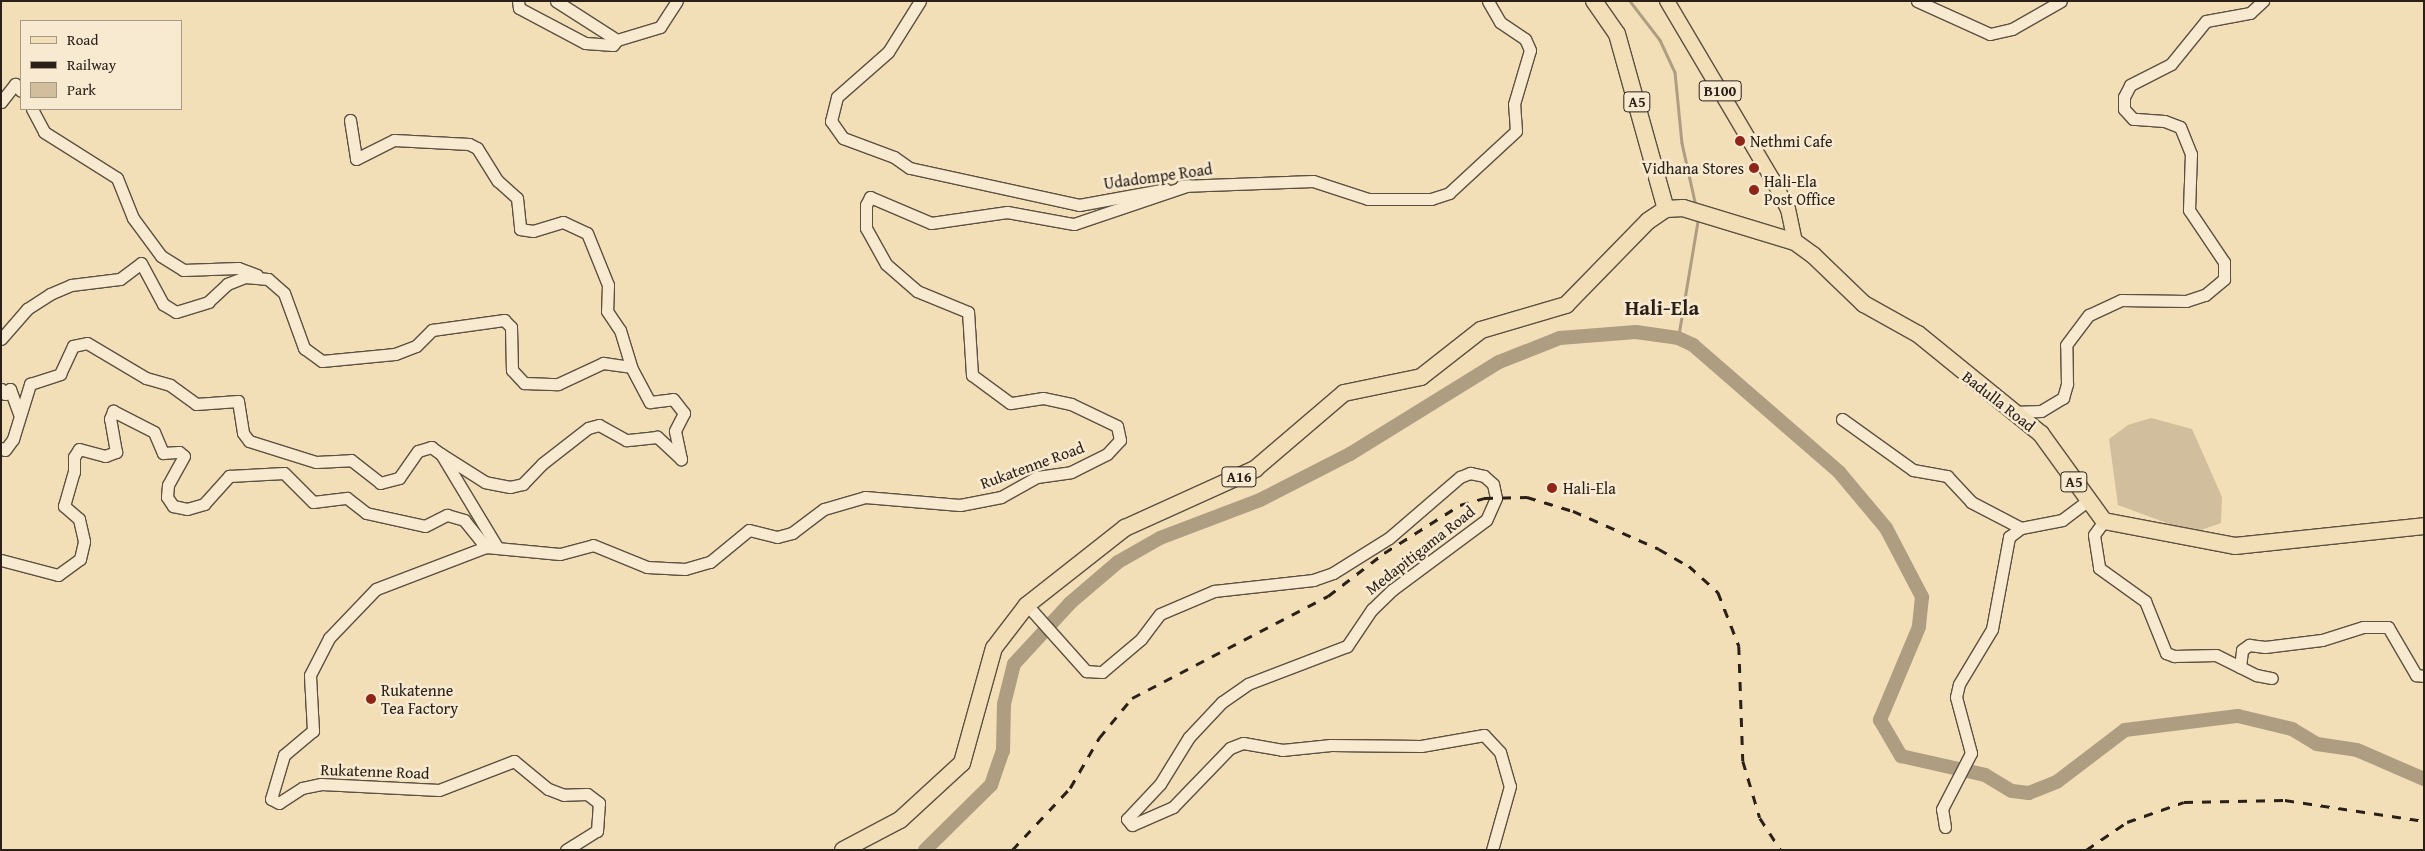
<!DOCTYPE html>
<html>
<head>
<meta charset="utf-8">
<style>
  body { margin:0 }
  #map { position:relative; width:2425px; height:851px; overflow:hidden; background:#f2deb7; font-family:"Gentium Book Plus",serif }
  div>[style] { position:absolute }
  .green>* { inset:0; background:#d0be9c }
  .stream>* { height:2.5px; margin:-1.25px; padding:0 1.25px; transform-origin:1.25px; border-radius:1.25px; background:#ae9d81 }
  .river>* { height:14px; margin:-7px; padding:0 7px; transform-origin:7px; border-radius:7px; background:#ae9d81 }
  .roads { filter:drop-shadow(1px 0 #5c5040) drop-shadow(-1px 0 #5c5040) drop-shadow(0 1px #5c5040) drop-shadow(0 -1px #5c5040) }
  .minor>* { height:11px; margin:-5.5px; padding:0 5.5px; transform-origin:5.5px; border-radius:5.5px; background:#f7ead0 }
  .major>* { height:14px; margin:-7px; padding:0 7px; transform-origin:7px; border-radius:7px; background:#f2deb7 }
  .highway>* { height:16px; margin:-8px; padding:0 8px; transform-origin:8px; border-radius:8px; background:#f2deb7 }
  .rail>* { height:2.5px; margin-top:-1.25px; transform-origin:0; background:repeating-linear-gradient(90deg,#2a2018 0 9px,transparent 0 18px) }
  .dots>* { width:14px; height:14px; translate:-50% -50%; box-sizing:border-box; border:2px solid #f7ead0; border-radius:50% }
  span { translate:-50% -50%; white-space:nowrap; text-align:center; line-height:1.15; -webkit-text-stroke:5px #f7ead0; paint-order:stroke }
  .shield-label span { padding:1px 4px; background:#f7ead0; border:1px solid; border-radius:4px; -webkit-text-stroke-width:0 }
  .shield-label { font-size:15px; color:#2a2018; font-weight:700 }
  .poi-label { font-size:16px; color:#2a2018 }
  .left { translate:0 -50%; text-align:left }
  .right { translate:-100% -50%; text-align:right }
  .street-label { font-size:16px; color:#2a2018 }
  .district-label { font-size:21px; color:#2a2018; font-weight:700 }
  .frame { position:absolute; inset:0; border:2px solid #2a2018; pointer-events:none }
  .legend { position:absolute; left:20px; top:20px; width:162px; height:90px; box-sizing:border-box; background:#f7ead0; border:1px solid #a59986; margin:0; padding:6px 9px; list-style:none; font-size:15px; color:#2a2018 }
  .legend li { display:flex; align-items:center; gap:10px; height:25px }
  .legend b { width:25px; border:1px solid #a59986 }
</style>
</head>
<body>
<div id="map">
  <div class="green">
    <i style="clip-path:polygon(2151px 418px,2192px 429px,2222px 497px,2221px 523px,2201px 530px,2183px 529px,2118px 505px,2109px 439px,2128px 425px)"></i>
  </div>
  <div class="stream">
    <i style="left:1630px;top:1px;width:49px;rotate:52.4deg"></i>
    <i style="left:1660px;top:40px;width:35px;rotate:65deg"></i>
    <i style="left:1675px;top:72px;width:71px;rotate:84.4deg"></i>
    <i style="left:1682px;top:143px;width:65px;rotate:77.5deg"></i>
    <i style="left:1678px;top:338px;width:121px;rotate:-80.5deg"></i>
  </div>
  <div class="river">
    <i style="left:925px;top:850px;width:93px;rotate:-44.6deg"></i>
    <i style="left:991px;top:785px;width:36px;rotate:-71deg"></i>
    <i style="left:1003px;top:751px;width:47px;rotate:-88.8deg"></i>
    <i style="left:1004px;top:704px;width:41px;rotate:-76deg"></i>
    <i style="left:1014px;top:664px;width:83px;rotate:-47.4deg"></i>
    <i style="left:1070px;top:603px;width:63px;rotate:-40.5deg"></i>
    <i style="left:1118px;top:562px;width:48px;rotate:-29.7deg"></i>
    <i style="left:1160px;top:538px;width:107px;rotate:-20.8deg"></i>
    <i style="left:1260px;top:500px;width:101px;rotate:-27.1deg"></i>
    <i style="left:1350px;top:454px;width:175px;rotate:-31.7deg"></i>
    <i style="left:1499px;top:362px;width:66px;rotate:-21.5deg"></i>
    <i style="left:1560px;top:338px;width:76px;rotate:-4.5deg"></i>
    <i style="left:1636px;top:332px;width:42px;rotate:8.1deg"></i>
    <i style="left:1678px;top:338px;width:17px;rotate:25deg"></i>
    <i style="left:1693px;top:345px;width:194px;rotate:41deg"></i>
    <i style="left:1839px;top:472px;width:73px;rotate:50deg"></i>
    <i style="left:1886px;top:528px;width:78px;rotate:62.4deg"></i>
    <i style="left:1922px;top:597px;width:30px;rotate:96deg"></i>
    <i style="left:1919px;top:627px;width:101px;rotate:112.8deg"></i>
    <i style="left:1880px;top:720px;width:42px;rotate:59.7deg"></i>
    <i style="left:1901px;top:756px;width:86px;rotate:12.7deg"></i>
    <i style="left:1985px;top:775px;width:31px;rotate:31deg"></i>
    <i style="left:2012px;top:791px;width:17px;rotate:7deg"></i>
    <i style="left:2029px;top:793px;width:31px;rotate:-22deg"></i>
    <i style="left:2058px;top:781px;width:84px;rotate:-37.3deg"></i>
    <i style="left:2125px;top:730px;width:114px;rotate:-7.1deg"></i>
    <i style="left:2238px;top:716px;width:56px;rotate:13.5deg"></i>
    <i style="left:2292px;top:729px;width:29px;rotate:31deg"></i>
    <i style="left:2317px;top:744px;width:40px;rotate:8.5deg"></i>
    <i style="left:2357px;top:750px;width:73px;rotate:23.4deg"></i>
  </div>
  <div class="roads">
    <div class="minor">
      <i style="left:518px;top:1px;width:7px;rotate:82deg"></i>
      <i style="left:519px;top:8px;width:75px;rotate:27.9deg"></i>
      <i style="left:585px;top:43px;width:28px;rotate:4deg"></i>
      <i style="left:613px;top:45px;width:6px;rotate:-51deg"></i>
      <i style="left:556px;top:1px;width:72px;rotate:32.6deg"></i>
      <i style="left:617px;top:40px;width:45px;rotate:-16.8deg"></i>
      <i style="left:660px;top:27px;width:31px;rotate:-57deg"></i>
      <i style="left:920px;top:1px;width:60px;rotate:122.1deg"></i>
      <i style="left:888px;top:52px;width:68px;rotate:138.6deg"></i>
      <i style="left:837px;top:97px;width:25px;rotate:104deg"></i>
      <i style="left:831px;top:121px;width:21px;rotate:55deg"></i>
      <i style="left:843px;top:138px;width:54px;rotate:20.4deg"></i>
      <i style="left:894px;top:157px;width:19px;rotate:35deg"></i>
      <i style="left:910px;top:168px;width:173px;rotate:12.3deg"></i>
      <i style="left:1079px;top:205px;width:88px;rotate:-10.4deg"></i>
      <i style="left:1917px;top:1px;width:80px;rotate:24.3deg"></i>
      <i style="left:1990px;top:34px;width:23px;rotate:-13deg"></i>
      <i style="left:2012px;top:29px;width:56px;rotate:-29.7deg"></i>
      <i style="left:1px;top:102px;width:23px;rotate:-52deg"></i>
      <i style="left:15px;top:84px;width:9px;rotate:49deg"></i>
      <i style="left:32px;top:109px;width:26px;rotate:62deg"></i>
      <i style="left:44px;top:132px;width:86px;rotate:32.2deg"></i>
      <i style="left:117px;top:178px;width:43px;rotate:68.2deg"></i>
      <i style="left:133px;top:218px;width:47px;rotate:53.6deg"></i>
      <i style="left:161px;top:256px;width:26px;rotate:32deg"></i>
      <i style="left:183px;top:270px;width:55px;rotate:-2.1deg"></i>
      <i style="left:238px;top:268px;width:20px;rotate:20deg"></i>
      <i style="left:350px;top:120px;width:39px;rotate:81deg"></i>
      <i style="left:356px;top:159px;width:42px;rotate:-26.6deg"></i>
      <i style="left:394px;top:140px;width:75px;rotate:3.1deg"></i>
      <i style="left:469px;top:144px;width:9px;rotate:27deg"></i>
      <i style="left:477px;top:148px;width:39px;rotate:58deg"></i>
      <i style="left:498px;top:181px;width:25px;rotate:42deg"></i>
      <i style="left:517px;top:198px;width:31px;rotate:84deg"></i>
      <i style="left:520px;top:229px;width:13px;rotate:9deg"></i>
      <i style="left:533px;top:231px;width:31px;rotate:-17deg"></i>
      <i style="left:563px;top:222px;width:26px;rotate:25deg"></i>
      <i style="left:587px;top:233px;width:56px;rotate:68deg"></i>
      <i style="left:608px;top:285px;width:26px;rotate:92deg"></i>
      <i style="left:607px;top:311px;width:23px;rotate:56deg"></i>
      <i style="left:620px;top:330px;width:39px;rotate:73deg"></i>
      <i style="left:1181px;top:186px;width:132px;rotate:-2.2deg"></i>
      <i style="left:1313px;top:181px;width:58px;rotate:18.1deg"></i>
      <i style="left:1368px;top:199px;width:63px"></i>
      <i style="left:1431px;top:199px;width:19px;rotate:-18deg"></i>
      <i style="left:1449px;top:193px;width:91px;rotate:-42.8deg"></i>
      <i style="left:1516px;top:131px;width:27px;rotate:-94deg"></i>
      <i style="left:1514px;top:104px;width:56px;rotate:-73.5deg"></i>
      <i style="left:1530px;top:50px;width:12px;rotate:-114deg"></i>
      <i style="left:1525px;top:39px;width:30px;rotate:-146deg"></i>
      <i style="left:1500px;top:22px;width:24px;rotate:-120deg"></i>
      <i style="left:1px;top:339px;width:40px;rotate:-49deg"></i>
      <i style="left:27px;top:309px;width:27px;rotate:-33deg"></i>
      <i style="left:50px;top:294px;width:23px;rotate:-23deg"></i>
      <i style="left:71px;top:285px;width:49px;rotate:-7deg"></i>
      <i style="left:120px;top:279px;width:26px;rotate:-37deg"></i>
      <i style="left:141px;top:263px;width:47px;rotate:61.8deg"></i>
      <i style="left:163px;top:304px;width:15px;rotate:32deg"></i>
      <i style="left:176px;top:312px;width:34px;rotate:-17deg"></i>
      <i style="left:208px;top:302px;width:26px;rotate:-43deg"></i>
      <i style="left:227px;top:284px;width:19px;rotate:-21deg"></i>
      <i style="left:245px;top:277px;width:23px;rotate:5deg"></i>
      <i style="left:268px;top:279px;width:21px;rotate:41deg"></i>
      <i style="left:284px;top:293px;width:59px;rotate:70deg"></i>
      <i style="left:304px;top:348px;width:22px;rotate:36deg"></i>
      <i style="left:322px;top:361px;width:73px;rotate:-5.5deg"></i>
      <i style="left:395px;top:354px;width:22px;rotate:-21deg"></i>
      <i style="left:416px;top:346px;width:23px;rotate:-45deg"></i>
      <i style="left:432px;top:330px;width:73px;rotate:-7.9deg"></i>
      <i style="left:504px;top:320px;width:10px;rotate:45deg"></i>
      <i style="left:511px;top:327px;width:43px;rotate:88.7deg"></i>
      <i style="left:512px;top:370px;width:18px;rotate:47deg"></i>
      <i style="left:524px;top:383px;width:34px;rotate:2deg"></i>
      <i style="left:558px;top:384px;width:50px;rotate:-25deg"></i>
      <i style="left:603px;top:363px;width:28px;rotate:8deg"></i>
      <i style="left:631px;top:367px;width:40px;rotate:62deg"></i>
      <i style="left:650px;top:402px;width:23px;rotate:-7deg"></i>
      <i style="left:673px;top:399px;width:18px;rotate:52deg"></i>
      <i style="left:684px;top:413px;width:20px;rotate:117deg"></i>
      <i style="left:675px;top:431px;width:29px;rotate:78deg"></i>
      <i style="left:681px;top:459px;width:33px;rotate:-137deg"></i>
      <i style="left:657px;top:437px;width:31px;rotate:174deg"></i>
      <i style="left:626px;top:440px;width:31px;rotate:-151deg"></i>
      <i style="left:599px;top:425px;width:11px;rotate:165deg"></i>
      <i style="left:588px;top:428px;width:58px;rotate:142deg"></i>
      <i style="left:542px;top:464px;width:28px;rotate:134deg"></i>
      <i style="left:523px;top:484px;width:13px;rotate:167deg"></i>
      <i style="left:510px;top:487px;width:25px;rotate:-169deg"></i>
      <i style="left:485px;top:482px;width:52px;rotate:-147.5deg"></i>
      <i style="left:1px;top:389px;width:6px;rotate:51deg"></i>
      <i style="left:5px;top:394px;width:7px;rotate:-45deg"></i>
      <i style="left:10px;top:389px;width:27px;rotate:70deg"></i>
      <i style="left:2013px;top:412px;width:28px;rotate:-2deg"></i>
      <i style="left:2041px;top:411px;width:26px;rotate:-31deg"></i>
      <i style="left:2063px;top:398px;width:15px;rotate:-74deg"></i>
      <i style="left:2067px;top:384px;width:39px;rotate:-91deg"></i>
      <i style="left:2066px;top:345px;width:38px;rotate:-53deg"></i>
      <i style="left:2089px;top:315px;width:35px;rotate:-25deg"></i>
      <i style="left:2121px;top:300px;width:65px;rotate:0.9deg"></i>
      <i style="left:2186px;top:301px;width:20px;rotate:-18deg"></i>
      <i style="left:2205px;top:295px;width:25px;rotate:-40deg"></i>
      <i style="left:2224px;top:279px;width:17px;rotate:-90deg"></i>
      <i style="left:2224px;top:262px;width:63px;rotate:-123.9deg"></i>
      <i style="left:2189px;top:210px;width:56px;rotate:-88deg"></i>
      <i style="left:2191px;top:154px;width:29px;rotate:-112deg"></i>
      <i style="left:2180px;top:127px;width:17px;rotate:-159deg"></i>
      <i style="left:2164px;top:121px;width:31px;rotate:-176deg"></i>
      <i style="left:2133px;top:119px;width:13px;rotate:-132deg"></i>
      <i style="left:2124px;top:109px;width:12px;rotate:-90deg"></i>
      <i style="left:2124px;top:97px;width:13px;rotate:-63deg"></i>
      <i style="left:2130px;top:85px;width:46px;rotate:-27.1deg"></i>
      <i style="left:2171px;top:64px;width:55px;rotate:-50.9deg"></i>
      <i style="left:2206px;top:21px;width:45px;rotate:-10.3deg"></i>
      <i style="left:2250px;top:13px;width:18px;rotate:-43deg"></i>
      <i style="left:1842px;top:419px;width:87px;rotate:35.7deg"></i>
      <i style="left:1913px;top:470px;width:35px;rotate:10deg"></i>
      <i style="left:1947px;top:476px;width:35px;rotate:47deg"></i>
      <i style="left:1971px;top:502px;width:56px;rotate:27.5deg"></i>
      <i style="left:1px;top:448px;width:4px;rotate:27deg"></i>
      <i style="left:5px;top:450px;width:14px;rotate:-54deg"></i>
      <i style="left:13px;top:439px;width:58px;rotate:-72.8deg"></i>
      <i style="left:30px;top:384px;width:32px;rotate:-18deg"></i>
      <i style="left:60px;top:374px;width:31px;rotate:-65deg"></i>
      <i style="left:73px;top:346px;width:14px;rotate:-12deg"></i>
      <i style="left:87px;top:343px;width:69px;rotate:30.7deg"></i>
      <i style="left:146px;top:378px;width:25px;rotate:16deg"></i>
      <i style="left:170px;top:385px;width:32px;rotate:36deg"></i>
      <i style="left:196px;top:404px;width:42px;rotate:-4.1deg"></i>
      <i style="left:238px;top:401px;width:32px;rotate:81deg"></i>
      <i style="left:243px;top:433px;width:10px;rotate:53deg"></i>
      <i style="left:249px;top:441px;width:70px;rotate:17.4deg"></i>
      <i style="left:316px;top:462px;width:35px;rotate:-3deg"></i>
      <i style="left:351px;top:460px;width:37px;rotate:38deg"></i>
      <i style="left:380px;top:483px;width:20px;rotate:-15deg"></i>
      <i style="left:399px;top:478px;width:33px;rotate:-55deg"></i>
      <i style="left:418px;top:451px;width:14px;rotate:-17deg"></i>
      <i style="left:431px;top:447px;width:12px;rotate:35deg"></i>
      <i style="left:441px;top:454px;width:109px;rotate:58.9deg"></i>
      <i style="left:2104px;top:521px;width:17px;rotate:126deg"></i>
      <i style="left:2094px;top:535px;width:33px;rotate:81deg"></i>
      <i style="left:2099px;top:568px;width:57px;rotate:35.7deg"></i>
      <i style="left:2145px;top:601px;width:56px;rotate:68deg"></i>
      <i style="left:2166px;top:653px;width:9px;rotate:21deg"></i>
      <i style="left:2174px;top:656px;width:42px;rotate:-1.4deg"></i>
      <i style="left:2216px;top:655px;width:45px;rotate:26.6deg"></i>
      <i style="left:2256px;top:675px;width:16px;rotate:11deg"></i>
      <i style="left:1px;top:560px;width:59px;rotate:14.7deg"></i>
      <i style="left:58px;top:575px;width:27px;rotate:-36deg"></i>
      <i style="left:80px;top:559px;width:18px;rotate:-77deg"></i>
      <i style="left:84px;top:541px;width:23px;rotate:-103deg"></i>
      <i style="left:79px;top:519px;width:20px;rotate:-139deg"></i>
      <i style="left:64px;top:506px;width:35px;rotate:-74deg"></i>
      <i style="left:74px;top:472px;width:15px;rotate:-90deg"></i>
      <i style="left:74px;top:457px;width:9px;rotate:-58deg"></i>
      <i style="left:79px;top:449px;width:27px;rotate:15deg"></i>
      <i style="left:105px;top:456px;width:12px;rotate:-20deg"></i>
      <i style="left:116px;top:452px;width:34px;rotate:-100deg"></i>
      <i style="left:110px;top:419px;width:9px;rotate:-69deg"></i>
      <i style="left:113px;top:411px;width:46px;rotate:27.1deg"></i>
      <i style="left:154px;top:432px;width:23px;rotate:67deg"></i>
      <i style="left:163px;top:453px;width:16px;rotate:-4deg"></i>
      <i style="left:179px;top:452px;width:6px;rotate:39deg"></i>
      <i style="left:184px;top:456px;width:33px;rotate:119deg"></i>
      <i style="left:168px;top:485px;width:12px;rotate:95deg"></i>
      <i style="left:167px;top:497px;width:11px;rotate:56deg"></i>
      <i style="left:173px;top:506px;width:14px;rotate:12deg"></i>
      <i style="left:187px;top:509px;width:18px;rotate:-16deg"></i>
      <i style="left:204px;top:504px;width:38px;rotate:-48deg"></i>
      <i style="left:229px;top:476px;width:55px;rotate:-3.1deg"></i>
      <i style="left:284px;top:473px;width:41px;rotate:45deg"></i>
      <i style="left:313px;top:502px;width:34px;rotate:-7deg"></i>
      <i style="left:347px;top:498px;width:24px;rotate:38deg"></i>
      <i style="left:366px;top:513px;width:60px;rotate:12.4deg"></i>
      <i style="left:425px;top:526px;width:25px;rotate:-27deg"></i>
      <i style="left:447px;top:515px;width:18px;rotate:16deg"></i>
      <i style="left:464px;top:520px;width:35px;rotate:51deg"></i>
      <i style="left:1027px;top:605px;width:89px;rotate:48.2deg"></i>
      <i style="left:1086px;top:671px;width:16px;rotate:4deg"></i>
      <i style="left:1102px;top:672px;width:51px;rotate:-40.2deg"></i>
      <i style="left:1141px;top:639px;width:31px;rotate:-53deg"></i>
      <i style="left:1160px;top:614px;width:59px;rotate:-23.1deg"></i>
      <i style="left:1214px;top:591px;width:100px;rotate:-6.3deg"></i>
      <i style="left:1313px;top:580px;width:21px;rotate:-19deg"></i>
      <i style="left:1333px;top:573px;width:66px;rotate:-32deg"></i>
      <i style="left:1389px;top:538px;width:94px;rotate:-40.7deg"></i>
      <i style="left:1460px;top:477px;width:11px;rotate:-22deg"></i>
      <i style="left:1470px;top:473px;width:14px;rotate:12deg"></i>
      <i style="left:1484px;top:476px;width:12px;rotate:42deg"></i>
      <i style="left:1493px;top:484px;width:14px;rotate:78deg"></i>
      <i style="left:1496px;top:498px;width:24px;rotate:114deg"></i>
      <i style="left:1486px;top:520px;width:117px;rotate:143.3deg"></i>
      <i style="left:1392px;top:590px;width:28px;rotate:136deg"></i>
      <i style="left:1372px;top:609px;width:45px;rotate:124deg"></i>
      <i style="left:1347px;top:646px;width:106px;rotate:159deg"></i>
      <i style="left:1248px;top:684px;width:32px;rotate:145deg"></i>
      <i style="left:1222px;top:702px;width:48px;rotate:133.3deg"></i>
      <i style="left:1189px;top:737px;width:55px;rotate:121.7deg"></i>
      <i style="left:1160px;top:784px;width:48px;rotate:133.3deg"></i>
      <i style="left:1127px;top:819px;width:8px;rotate:50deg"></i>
      <i style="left:1132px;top:825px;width:45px;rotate:-23.7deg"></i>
      <i style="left:1173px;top:807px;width:82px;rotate:-46deg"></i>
      <i style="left:1230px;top:748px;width:14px;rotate:-21deg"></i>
      <i style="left:1243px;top:743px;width:40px;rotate:10deg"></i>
      <i style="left:1282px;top:750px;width:49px;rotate:-5.8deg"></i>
      <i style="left:1331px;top:745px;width:90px;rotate:0.6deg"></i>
      <i style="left:1421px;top:746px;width:64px;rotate:-9.9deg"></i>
      <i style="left:1484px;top:735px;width:23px;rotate:47deg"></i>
      <i style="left:1500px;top:752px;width:35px;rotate:74deg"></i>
      <i style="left:1510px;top:786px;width:66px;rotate:105.7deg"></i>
      <i style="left:2240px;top:667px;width:17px;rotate:-83deg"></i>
      <i style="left:2242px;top:650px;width:9px;rotate:-36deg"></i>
      <i style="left:2249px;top:645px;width:16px;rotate:7deg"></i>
      <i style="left:2265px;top:647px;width:57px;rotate:-7deg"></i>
      <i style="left:2322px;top:640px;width:43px;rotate:-17.6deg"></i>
      <i style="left:2363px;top:627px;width:25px"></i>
      <i style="left:2388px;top:627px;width:56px;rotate:59.7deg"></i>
      <i style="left:2416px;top:675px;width:8px;rotate:7deg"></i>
      <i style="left:1945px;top:827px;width:18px;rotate:-99deg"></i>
      <i style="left:1942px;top:809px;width:63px;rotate:-62.6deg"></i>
      <i style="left:1971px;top:753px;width:58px;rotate:-105deg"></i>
      <i style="left:1956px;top:697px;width:13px;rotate:-77deg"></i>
      <i style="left:1959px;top:684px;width:64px;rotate:-59deg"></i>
      <i style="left:1992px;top:629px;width:94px;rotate:-79.5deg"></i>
      <i style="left:2009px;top:537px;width:15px;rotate:-37deg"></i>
      <i style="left:2021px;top:528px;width:42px;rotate:-11deg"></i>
      <i style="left:2062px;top:520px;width:31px;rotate:-37deg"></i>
      <i style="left:566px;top:850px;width:36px;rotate:-32deg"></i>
      <i style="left:597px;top:831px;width:28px;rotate:-86deg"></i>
      <i style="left:599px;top:803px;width:15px;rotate:-143deg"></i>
      <i style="left:587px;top:794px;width:23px;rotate:178deg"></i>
      <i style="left:564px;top:795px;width:17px;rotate:-159deg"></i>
      <i style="left:548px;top:789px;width:44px;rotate:-140.5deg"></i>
      <i style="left:514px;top:761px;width:80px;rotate:158.9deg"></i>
      <i style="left:439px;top:790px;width:118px;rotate:-177.1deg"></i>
      <i style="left:321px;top:784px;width:19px;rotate:168deg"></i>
      <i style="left:302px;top:788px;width:27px;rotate:147deg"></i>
      <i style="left:279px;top:803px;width:9px;rotate:-153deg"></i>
      <i style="left:271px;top:799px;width:46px;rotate:-73.5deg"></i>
      <i style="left:284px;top:755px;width:38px;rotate:-40deg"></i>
      <i style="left:313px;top:731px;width:56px;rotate:-93.1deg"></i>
      <i style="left:310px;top:675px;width:42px;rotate:-62.8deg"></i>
      <i style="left:329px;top:638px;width:68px;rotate:-46.2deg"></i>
      <i style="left:376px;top:589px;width:118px;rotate:-20.9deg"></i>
      <i style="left:486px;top:547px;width:74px;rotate:5.4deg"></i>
      <i style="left:560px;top:554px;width:34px;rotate:-15deg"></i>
      <i style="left:593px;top:545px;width:58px;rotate:22.2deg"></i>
      <i style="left:647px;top:567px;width:38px;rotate:3deg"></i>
      <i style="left:685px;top:569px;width:26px;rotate:-16deg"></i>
      <i style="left:710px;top:562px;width:50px;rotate:-39.4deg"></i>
      <i style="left:749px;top:530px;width:29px;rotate:14deg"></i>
      <i style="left:777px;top:537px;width:16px;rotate:-15deg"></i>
      <i style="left:792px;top:533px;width:40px;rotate:-37deg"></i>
      <i style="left:824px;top:509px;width:43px;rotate:-16.3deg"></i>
      <i style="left:865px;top:497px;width:95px;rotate:4.8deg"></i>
      <i style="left:960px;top:505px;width:42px;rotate:-11deg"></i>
      <i style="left:1001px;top:497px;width:41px;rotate:-29.1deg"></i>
      <i style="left:1037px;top:477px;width:34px;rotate:-8deg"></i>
      <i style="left:1071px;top:472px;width:40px;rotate:-26.6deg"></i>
      <i style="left:1107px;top:454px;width:19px;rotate:-47deg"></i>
      <i style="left:1120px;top:440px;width:14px;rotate:-102deg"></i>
      <i style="left:1117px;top:426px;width:51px;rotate:-154.4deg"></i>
      <i style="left:1071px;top:404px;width:29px;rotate:-168deg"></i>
      <i style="left:1043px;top:398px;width:33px;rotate:171deg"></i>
      <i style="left:1010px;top:403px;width:47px;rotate:-143.6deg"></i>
      <i style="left:972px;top:375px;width:63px;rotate:-93.6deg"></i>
      <i style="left:968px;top:312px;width:55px;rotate:-157.6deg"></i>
      <i style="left:917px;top:291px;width:41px;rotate:-138.9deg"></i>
      <i style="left:886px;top:264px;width:41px;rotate:-119.1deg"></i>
      <i style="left:866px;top:228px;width:23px;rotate:-90deg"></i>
      <i style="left:866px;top:205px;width:9px;rotate:-63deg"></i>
      <i style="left:870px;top:197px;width:66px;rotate:23.1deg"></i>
      <i style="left:931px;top:223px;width:77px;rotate:-8.2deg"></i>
      <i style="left:1007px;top:212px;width:68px;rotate:10.2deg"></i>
      <i style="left:1074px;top:224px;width:121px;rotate:-18.7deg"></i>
    </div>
    <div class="major">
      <i style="left:1667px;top:1px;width:208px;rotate:59.4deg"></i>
      <i style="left:1773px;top:180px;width:33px;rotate:63deg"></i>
      <i style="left:1788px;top:209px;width:34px;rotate:78deg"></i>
    </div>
    <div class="highway">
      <i style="left:1594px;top:1px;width:40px;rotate:55.1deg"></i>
      <i style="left:1617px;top:34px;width:182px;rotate:74.4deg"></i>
      <i style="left:843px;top:850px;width:64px;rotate:-27.8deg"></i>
      <i style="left:900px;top:820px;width:84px;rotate:-42.6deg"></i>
      <i style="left:962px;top:763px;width:119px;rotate:-74.5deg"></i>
      <i style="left:994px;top:648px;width:54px;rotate:-52.5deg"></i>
      <i style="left:1027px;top:605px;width:125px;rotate:-38.2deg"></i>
      <i style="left:1125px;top:528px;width:143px;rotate:-24.4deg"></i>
      <i style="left:1255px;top:469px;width:117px;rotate:-40.5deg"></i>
      <i style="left:1344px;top:393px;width:79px;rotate:-11.7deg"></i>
      <i style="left:1421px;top:377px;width:76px;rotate:-38.1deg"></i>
      <i style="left:1481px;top:330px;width:89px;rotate:-16.4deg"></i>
      <i style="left:1566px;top:305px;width:117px;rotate:-45.7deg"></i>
      <i style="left:1648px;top:221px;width:22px;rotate:-34deg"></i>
      <i style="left:1666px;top:209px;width:17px;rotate:-3deg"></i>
      <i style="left:1683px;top:208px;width:117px;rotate:16.9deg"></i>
      <i style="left:1795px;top:242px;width:22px;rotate:36deg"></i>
      <i style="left:1813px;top:255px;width:71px;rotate:43.9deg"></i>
      <i style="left:1864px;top:304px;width:62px;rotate:29.1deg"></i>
      <i style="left:1918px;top:334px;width:159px;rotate:39.1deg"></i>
      <i style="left:2041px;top:434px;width:107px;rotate:54.1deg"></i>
      <i style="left:2104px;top:521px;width:133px;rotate:10.8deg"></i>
      <i style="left:2235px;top:546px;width:190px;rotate:-6deg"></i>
    </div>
  </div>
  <div class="rail">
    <i style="left:1012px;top:850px;width:85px;rotate:-46.9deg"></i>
    <i style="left:1070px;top:788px;width:58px;rotate:-59.9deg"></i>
    <i style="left:1099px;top:738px;width:52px;rotate:-50.5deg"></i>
    <i style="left:1132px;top:698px;width:221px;rotate:-27.5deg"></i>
    <i style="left:1328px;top:596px;width:71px;rotate:-37.5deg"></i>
    <i style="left:1384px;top:553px;width:90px;rotate:-32.3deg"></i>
    <i style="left:1460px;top:505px;width:25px;rotate:-16deg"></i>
    <i style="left:1484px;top:498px;width:43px;rotate:-1.3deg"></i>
    <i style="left:1527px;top:497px;width:48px;rotate:16.9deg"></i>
    <i style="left:1573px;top:511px;width:94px;rotate:23.8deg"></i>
    <i style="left:1659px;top:549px;width:34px;rotate:30deg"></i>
    <i style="left:1689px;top:566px;width:39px;rotate:42deg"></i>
    <i style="left:1718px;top:592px;width:58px;rotate:68.7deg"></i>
    <i style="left:1739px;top:646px;width:115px;rotate:88deg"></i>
    <i style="left:1743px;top:761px;width:59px;rotate:73.4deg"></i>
    <i style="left:1760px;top:818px;width:38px;rotate:57deg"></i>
    <i style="left:2086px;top:850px;width:50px;rotate:-34.3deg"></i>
    <i style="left:2127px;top:822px;width:60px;rotate:-19.3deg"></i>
    <i style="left:2184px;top:802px;width:101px;rotate:-1.1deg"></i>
    <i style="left:2285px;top:800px;width:141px;rotate:8.6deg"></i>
  </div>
  <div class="dots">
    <i style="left:1740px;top:141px;background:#8f2418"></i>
    <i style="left:1754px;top:168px;background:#8f2418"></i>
    <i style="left:1754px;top:190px;background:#8f2418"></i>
    <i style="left:1552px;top:488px;background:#8f2418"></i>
    <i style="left:371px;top:699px;background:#8f2418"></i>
  </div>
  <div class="shield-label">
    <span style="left:1720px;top:91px">B100</span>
    <span style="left:1637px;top:102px">A5</span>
    <span style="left:1239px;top:477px">A16</span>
    <span style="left:2074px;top:482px">A5</span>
  </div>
  <div class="poi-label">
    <span class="left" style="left:1750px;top:141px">Nethmi Cafe</span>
    <span class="right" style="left:1744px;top:168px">Vidhana Stores</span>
    <span class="left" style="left:1764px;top:190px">Hali-Ela<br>Post Office</span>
    <span class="left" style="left:1563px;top:488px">Hali-Ela</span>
    <span class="left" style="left:381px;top:699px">Rukatenne<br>Tea Factory</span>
  </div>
  <div class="street-label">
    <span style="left:1158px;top:176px;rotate:-8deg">Udadompe Road</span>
    <span style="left:1999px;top:401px;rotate:38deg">Badulla Road</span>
    <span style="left:1032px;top:465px;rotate:-20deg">Rukatenne Road</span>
    <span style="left:1420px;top:550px;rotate:-38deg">Medapitigama Road</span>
    <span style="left:375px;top:771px;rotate:2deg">Rukatenne Road</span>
  </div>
  <div class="district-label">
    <span style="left:1662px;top:308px">Hali-Ela</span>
  </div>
  <div class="frame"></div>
  <ul class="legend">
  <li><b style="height:6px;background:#f2deb7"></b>Road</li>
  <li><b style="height:6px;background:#2a2018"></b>Railway</li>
  <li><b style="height:14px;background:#d0be9c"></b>Park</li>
  </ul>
</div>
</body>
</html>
